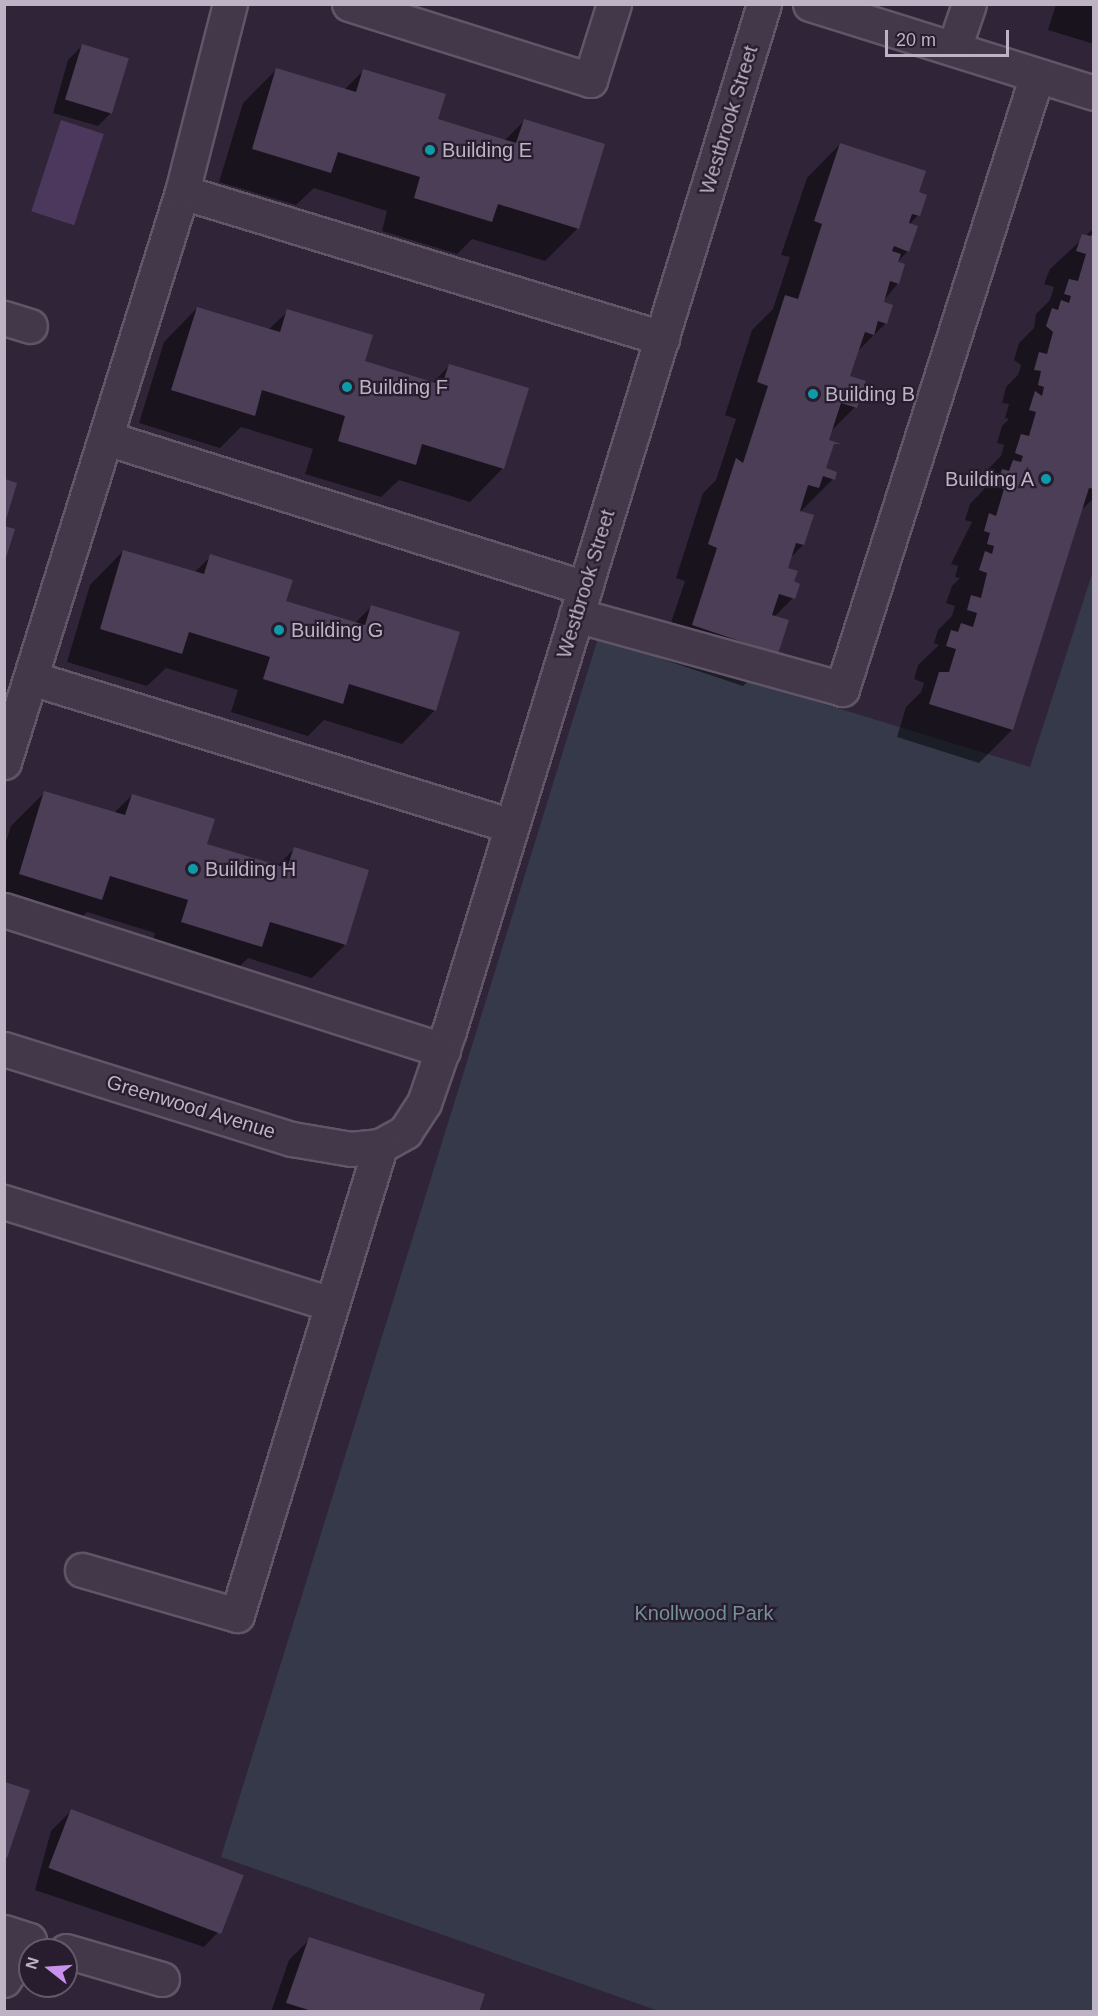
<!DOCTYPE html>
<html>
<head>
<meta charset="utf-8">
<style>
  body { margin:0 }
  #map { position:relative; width:1098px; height:2016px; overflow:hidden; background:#302538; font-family:Arial,sans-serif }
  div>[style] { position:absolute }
  .green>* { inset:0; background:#35394a }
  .water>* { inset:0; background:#4c385c; transform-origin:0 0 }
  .shadow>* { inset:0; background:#0007 }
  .building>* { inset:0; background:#4c3e56; transform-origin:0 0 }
  .roads { filter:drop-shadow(2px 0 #605667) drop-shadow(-2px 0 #605667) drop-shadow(0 2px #605667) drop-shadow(0 -2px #605667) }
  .minor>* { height:33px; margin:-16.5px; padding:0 16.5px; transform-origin:16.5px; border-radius:16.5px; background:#423849 }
  .dots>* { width:16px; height:16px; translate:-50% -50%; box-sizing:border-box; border:3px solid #271d2e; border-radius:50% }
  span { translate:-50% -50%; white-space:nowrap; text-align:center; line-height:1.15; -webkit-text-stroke:4.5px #271d2e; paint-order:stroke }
  .street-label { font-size:20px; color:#beb3c5 }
  .poi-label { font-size:20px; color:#beb3c5 }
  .left { translate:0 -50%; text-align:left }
  .right { translate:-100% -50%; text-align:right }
  .park-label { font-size:20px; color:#749198 }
  .frame { position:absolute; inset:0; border:6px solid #beb3c5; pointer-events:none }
  .north { position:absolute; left:18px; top:1938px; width:60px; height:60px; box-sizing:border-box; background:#271d2e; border:2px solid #63596a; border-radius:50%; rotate:287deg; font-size:16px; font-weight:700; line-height:24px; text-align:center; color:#beb3c5 }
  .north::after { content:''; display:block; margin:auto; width:21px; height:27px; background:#c891ec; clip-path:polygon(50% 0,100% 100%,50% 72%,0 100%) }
  .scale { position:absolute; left:885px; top:30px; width:124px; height:27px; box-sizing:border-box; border:3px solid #beb3c5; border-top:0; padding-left:8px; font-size:18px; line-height:21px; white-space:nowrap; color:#beb3c5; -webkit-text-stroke:4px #271d2e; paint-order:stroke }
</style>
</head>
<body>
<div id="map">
  <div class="green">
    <i style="clip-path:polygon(1093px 571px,1093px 2011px,659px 2011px,221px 1857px,599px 635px,1030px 767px)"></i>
  </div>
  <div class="water">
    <i style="left:61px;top:120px;width:45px;height:96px;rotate:18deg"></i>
  </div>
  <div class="shadow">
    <i style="clip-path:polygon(1056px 4px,1094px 4px,1094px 44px,1048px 30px)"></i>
    <i style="clip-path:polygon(82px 46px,112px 112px,98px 126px,53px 113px,68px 60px)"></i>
    <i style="clip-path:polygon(276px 70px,344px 90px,363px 71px,436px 120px,504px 141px,524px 121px,578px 228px,545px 261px,472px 239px,457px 254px,382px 231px,387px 211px,314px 188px,296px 205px,219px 182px,243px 103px)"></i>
    <i style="clip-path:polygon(840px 144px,917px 193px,918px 215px,909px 225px,908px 251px,896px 263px,898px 283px,882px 303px,886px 323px,857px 352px,848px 377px,855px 407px,830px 432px,824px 469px,833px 479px,800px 512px,803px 545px,790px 558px,786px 569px,793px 598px,774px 617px,777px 653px,743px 686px,659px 658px,685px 581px,676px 578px,703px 493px,716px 480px,736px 419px,725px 415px,752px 330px,773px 309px,790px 257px,781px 255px,807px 178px)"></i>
    <i style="clip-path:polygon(1094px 228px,1094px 498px,1080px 511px,1012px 730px,979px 763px,897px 737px,906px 707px,921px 692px,924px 683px,914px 679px,918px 665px,939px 645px,934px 643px,938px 630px,952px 616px,955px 606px,946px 603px,952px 586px,960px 578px,955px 577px,958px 566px,951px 564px,972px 522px,965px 520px,970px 504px,986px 487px,983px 486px,988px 469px,1001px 456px,1004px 445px,997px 443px,1002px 426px,1009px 419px,1005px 418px,1009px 404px,1002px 403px,1006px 387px,1018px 375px,1021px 365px,1014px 360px,1019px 343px,1034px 328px,1036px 314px,1050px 300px,1054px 287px,1044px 284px,1050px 269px)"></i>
    <i style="clip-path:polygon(197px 308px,268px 330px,288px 311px,363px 362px,432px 383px,449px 366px,503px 468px,470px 502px,399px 480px,381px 497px,305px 474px,313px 449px,241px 427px,220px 448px,139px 423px,164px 342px)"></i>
    <i style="clip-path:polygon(4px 481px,15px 484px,4px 520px)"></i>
    <i style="clip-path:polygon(123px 551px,194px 573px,211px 556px,285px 602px,354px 624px,371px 607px,435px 710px,402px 744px,324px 720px,308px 736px,231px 712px,238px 690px,166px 668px,147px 686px,67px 662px,90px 585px)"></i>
    <i style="clip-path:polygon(45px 792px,114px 813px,132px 795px,205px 845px,277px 866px,294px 849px,345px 945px,312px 978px,248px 958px,227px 979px,149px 955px,155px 933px,87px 912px,68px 932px,4px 913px,4px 848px,11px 826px)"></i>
    <i style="clip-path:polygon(4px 1784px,28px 1791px,4px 1858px)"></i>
    <i style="clip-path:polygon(71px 1811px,224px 1926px,204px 1947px,35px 1890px,51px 1831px)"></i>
    <i style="clip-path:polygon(310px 1939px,477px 2012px,271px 2012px,289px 1960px)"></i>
  </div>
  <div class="building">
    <i style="left:82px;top:44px;width:49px;height:58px;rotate:17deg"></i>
    <i style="clip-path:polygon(276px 68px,356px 92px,363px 69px,446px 94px,438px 119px,516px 143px,524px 119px,605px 144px,579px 229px,498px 204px,492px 222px,414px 198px,420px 177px,338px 152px,331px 173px,252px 149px)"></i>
    <i style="clip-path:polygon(840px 143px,926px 171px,919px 192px,927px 195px,920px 216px,912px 214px,909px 223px,918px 226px,909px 252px,894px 246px,892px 251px,901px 254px,898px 262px,905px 264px,899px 284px,890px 281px,884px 302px,893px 305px,887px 324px,878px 321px,874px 335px,865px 332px,850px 376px,866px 381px,857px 408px,841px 403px,829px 440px,841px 444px,834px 444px,826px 468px,837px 472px,835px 480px,823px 476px,819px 488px,808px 485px,800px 511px,814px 515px,804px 545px,796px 543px,788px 568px,798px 571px,794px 581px,800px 584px,795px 599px,779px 594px,772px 615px,789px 620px,778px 654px,692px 625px,717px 548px,708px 544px,736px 458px,743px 463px,768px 386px,757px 382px,785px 295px,798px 299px,822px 224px,814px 221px)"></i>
    <i style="clip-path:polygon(1094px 230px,1094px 489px,1089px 488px,1013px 730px,929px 704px,939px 672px,949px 672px,956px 649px,946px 646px,951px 630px,958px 632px,961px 623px,973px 627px,977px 613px,967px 610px,971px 595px,981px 598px,987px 573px,979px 570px,985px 551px,992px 554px,994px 546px,987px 544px,990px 533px,984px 531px,989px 513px,996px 516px,1004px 489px,997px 487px,1002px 469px,1009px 471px,1013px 460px,1021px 462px,1023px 456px,1015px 453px,1021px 434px,1029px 436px,1036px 412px,1029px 410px,1035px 391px,1042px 396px,1044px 387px,1038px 385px,1041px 371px,1034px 370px,1039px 352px,1047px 354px,1053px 332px,1046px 326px,1052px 308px,1058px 310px,1061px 300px,1069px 303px,1071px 296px,1064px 294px,1069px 279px,1078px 281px,1086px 254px,1076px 251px,1082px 234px,1091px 236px)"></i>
    <i style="clip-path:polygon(197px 307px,280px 332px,287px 309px,373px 335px,365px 361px,442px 385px,449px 364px,529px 388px,504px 469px,422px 444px,416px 465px,338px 441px,345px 416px,262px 390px,255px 416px,171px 390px)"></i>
    <i style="clip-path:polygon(5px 479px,17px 483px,5px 523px)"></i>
    <i style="clip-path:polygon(4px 526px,15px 529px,5px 561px,4px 561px)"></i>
    <i style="clip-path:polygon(123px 550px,204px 574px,210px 554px,293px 580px,286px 601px,365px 625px,371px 605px,460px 632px,436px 711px,349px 684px,343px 704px,263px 679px,270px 657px,189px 632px,182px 654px,100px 629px)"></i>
    <i style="clip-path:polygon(44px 791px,125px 815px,132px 794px,215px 819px,207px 844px,287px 868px,294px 847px,369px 870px,346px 945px,270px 922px,262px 947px,181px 922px,188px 900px,110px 876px,102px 900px,19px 874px)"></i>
    <i style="clip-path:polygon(5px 1782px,30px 1790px,7px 1858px,5px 1857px)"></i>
    <i style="left:71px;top:1809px;width:185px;height:63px;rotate:21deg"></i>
    <i style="clip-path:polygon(309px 1937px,485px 1994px,479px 2012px,315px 2012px,286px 2003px)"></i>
  </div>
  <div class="roads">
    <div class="minor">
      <i style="left:349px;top:4px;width:253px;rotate:17.5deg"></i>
      <i style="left:590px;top:80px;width:80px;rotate:-72.5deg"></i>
      <i style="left:810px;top:4px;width:298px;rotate:17.4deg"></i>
      <i style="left:954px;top:48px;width:46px;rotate:-71.2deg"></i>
      <i style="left:182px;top:192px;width:502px;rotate:16.92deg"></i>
      <i style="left:4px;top:318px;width:27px;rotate:17deg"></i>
      <i style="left:106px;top:438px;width:502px;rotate:17.39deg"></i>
      <i style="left:576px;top:615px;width:276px;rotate:15.5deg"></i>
      <i style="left:842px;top:689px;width:644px;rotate:-72.38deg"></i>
      <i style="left:31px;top:678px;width:503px;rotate:17.1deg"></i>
      <i style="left:4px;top:762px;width:597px;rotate:-72.66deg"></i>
      <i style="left:182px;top:192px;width:194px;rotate:-75.7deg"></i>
      <i style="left:4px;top:910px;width:461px;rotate:17.7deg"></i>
      <i style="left:4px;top:1049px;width:302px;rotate:17.4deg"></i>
      <i style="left:292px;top:1139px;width:60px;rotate:9.6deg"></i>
      <i style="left:351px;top:1149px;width:29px;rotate:-6deg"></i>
      <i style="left:380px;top:1146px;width:29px;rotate:-29deg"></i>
      <i style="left:405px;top:1132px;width:35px;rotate:-57deg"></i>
      <i style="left:424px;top:1103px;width:76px;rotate:-70.9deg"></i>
      <i style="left:449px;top:1031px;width:1074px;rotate:-72.95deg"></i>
      <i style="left:4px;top:1202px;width:343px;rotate:17.3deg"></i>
      <i style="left:82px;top:1570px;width:161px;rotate:16.2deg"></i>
      <i style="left:237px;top:1615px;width:490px;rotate:-73deg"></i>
      <i style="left:4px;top:1932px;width:26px;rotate:18deg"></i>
      <i style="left:29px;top:1940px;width:47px;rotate:122deg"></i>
      <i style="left:66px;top:1951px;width:100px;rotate:16.3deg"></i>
    </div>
  </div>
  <div class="dots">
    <i style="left:430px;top:150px;background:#0f9aa8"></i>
    <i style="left:347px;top:387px;background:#0f9aa8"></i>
    <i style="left:813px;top:394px;background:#0f9aa8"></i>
    <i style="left:1046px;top:479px;background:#0f9aa8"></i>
    <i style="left:279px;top:630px;background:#0f9aa8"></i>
    <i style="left:193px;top:869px;background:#0f9aa8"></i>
  </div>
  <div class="street-label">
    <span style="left:729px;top:120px;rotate:-73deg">Westbrook Street</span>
    <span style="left:586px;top:584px;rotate:-73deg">Westbrook Street</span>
    <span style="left:191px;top:1107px;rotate:17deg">Greenwood Avenue</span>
  </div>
  <div class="poi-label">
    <span class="left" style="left:442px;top:150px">Building E</span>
    <span class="left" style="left:359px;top:387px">Building F</span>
    <span class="left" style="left:825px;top:394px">Building B</span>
    <span class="right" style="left:1034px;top:479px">Building A</span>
    <span class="left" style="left:291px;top:630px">Building G</span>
    <span class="left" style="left:205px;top:869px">Building H</span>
  </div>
  <div class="park-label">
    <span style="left:704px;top:1613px">Knollwood Park</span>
  </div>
  <div class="frame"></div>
  <div class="north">N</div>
  <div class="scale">20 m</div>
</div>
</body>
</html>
